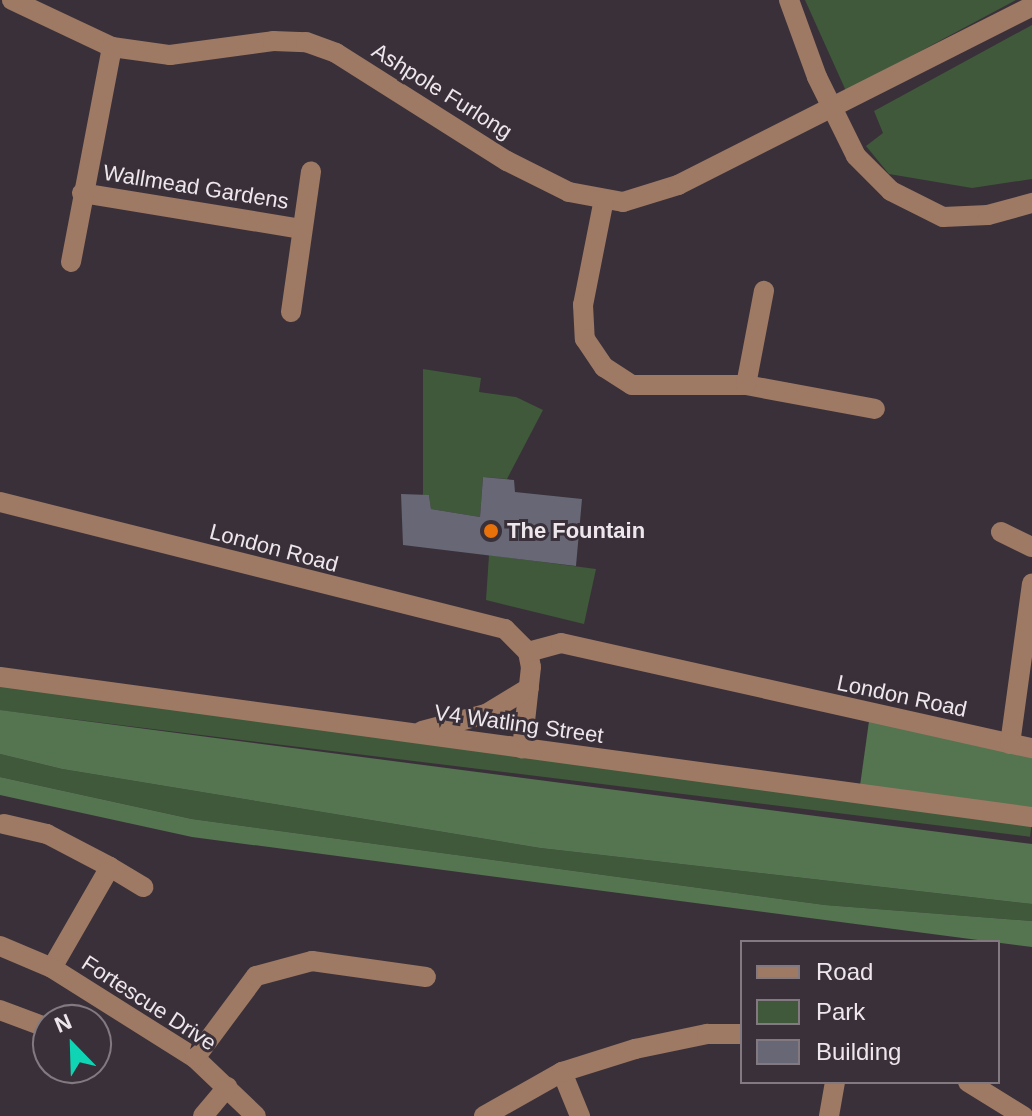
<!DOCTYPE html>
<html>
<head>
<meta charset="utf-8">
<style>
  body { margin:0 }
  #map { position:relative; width:1032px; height:1116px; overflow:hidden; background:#3a3039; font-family:Helvetica,sans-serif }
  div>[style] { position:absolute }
  .green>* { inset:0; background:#3f593a; transform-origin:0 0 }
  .forest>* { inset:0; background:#557450 }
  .building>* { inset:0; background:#676775 }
  .minor>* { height:20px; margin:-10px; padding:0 10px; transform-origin:10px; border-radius:10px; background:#9e7964 }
  .dots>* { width:22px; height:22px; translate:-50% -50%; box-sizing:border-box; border:4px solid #3a3039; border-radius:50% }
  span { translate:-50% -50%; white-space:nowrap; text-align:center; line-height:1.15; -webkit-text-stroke:6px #3a3039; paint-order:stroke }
  .street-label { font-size:22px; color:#ede7ec }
  .poi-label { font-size:22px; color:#ede7ec; font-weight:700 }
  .left { translate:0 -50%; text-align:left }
  .legend { position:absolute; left:740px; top:940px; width:260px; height:144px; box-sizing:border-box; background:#3a3039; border:2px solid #827981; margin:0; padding:10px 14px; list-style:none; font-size:24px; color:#ede7ec }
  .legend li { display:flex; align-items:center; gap:16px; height:40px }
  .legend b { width:40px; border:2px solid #827981 }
  .north { position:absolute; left:32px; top:1004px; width:80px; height:80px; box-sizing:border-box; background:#3a3039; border:2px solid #827981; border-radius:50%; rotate:337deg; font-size:22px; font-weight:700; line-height:32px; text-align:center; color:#ede7ec }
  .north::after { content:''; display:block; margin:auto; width:28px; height:36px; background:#10d5b4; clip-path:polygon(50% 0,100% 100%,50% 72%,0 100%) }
</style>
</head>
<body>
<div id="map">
  <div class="green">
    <i style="clip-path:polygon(805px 0,1016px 0,846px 91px)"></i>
    <i style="clip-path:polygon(1032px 25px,1032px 179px,972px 188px,889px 174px,866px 146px,883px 133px,874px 111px)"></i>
    <i style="clip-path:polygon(423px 369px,481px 378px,479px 392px,516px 397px,543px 410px,507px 479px,483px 477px,480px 517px,431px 509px,429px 495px,423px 495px)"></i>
    <i style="clip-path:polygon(489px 555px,596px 569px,584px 624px,486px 600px)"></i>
    <i style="left:0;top:684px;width:1041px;height:26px;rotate:7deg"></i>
    <i style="clip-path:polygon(0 754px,62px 769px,540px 848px,1032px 904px,1032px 921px,825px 905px,192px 819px,0 777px)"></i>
  </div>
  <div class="forest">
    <i style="clip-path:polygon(0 710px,1032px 844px,1032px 904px,540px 848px,62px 769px,0 754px)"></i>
    <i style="clip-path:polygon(870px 714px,1032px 748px,1032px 817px,859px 793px)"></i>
    <i style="clip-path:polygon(0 777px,192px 819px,825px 905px,1032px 921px,1032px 947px,192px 837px,0 795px)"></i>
  </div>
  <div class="building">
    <i style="clip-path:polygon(483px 477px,514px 480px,515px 492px,582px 499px,576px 566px,403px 545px,401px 494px,429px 495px,431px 509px,480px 517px)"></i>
  </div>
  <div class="minor">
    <i style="left:12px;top:0;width:110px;rotate:25.2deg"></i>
    <i style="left:112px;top:47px;width:59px;rotate:7.9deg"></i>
    <i style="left:170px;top:55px;width:104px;rotate:-7.7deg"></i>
    <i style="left:273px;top:41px;width:33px;rotate:2deg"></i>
    <i style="left:306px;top:42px;width:32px;rotate:20deg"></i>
    <i style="left:336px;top:53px;width:202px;rotate:32.3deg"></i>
    <i style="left:507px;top:161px;width:69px;rotate:26.6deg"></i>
    <i style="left:569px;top:192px;width:55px;rotate:10.5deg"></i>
    <i style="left:623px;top:202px;width:58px;rotate:-17.2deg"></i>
    <i style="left:678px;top:185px;width:397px;rotate:-26.8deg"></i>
    <i style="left:789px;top:0;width:82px;rotate:70deg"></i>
    <i style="left:817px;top:77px;width:88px;rotate:63.7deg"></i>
    <i style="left:856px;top:156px;width:49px;rotate:45deg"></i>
    <i style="left:891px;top:191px;width:58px;rotate:26.6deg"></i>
    <i style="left:943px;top:217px;width:45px;rotate:-2.5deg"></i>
    <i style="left:988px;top:215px;width:46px;rotate:-15.3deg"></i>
    <i style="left:82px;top:193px;width:223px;rotate:9.3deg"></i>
    <i style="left:604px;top:199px;width:108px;rotate:101.2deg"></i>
    <i style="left:583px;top:305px;width:34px;rotate:87deg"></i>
    <i style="left:585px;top:339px;width:34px;rotate:56deg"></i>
    <i style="left:604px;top:367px;width:33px;rotate:33deg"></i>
    <i style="left:632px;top:385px;width:114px"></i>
    <i style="left:746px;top:385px;width:131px;rotate:10.5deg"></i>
    <i style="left:71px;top:262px;width:219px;rotate:-79.2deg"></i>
    <i style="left:291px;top:312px;width:142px;rotate:-81.9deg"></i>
    <i style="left:746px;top:385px;width:96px;rotate:-79.2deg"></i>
    <i style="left:0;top:502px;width:521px;rotate:14.12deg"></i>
    <i style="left:505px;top:629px;width:33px;rotate:45deg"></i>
    <i style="left:528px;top:652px;width:15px;rotate:79deg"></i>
    <i style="left:531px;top:667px;width:82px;rotate:96.3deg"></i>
    <i style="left:1001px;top:532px;width:34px;rotate:26deg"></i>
    <i style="left:528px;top:652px;width:34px;rotate:-15deg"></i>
    <i style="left:561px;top:643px;width:483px;rotate:12.6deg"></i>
    <i style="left:0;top:677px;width:1041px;rotate:7.73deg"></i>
    <i style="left:422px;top:731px;width:66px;rotate:-14.9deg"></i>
    <i style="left:486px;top:714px;width:50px;rotate:-31.2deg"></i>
    <i style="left:1010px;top:744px;width:162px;rotate:-82.2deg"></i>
    <i style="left:4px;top:824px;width:44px;rotate:13.1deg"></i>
    <i style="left:47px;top:834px;width:71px;rotate:27.6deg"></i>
    <i style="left:110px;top:867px;width:116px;rotate:119.9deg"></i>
    <i style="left:110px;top:867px;width:39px;rotate:31deg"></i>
    <i style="left:0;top:946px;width:56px;rotate:22.9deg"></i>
    <i style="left:52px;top:968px;width:169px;rotate:32.2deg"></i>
    <i style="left:195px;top:1058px;width:84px;rotate:43.6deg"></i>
    <i style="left:0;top:1010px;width:51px;rotate:20.6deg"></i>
    <i style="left:195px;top:1058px;width:102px;rotate:-53.4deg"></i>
    <i style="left:256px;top:976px;width:58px;rotate:-15deg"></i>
    <i style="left:312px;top:961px;width:115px;rotate:8deg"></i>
    <i style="left:562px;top:1072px;width:48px;rotate:67.8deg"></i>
    <i style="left:968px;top:1082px;width:65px;rotate:31.7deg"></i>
    <i style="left:203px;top:1116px;width:38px;rotate:-50deg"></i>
    <i style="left:484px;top:1116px;width:90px;rotate:-29.4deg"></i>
    <i style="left:562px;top:1072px;width:77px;rotate:-17.5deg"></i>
    <i style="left:635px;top:1049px;width:74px;rotate:-11.8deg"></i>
    <i style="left:707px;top:1034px;width:35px"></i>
    <i style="left:829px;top:1116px;width:35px;rotate:-80deg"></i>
  </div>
  <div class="dots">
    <i style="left:491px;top:531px;background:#e8710a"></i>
  </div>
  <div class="street-label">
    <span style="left:442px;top:91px;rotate:32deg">Ashpole Furlong</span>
    <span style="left:196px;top:187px;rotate:9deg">Wallmead Gardens</span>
    <span style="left:274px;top:548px;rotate:15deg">London Road</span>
    <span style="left:902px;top:696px;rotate:12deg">London Road</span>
    <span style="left:519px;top:724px;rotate:8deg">V4 Watling Street</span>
    <span style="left:149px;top:1003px;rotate:33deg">Fortescue Drive</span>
  </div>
  <div class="poi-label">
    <span class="left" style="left:507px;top:531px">The Fountain</span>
  </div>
  <ul class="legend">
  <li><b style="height:10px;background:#9e7964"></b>Road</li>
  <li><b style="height:22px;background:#3f593a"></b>Park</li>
  <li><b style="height:22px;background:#676775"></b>Building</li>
  </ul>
  <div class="north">N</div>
</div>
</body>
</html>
